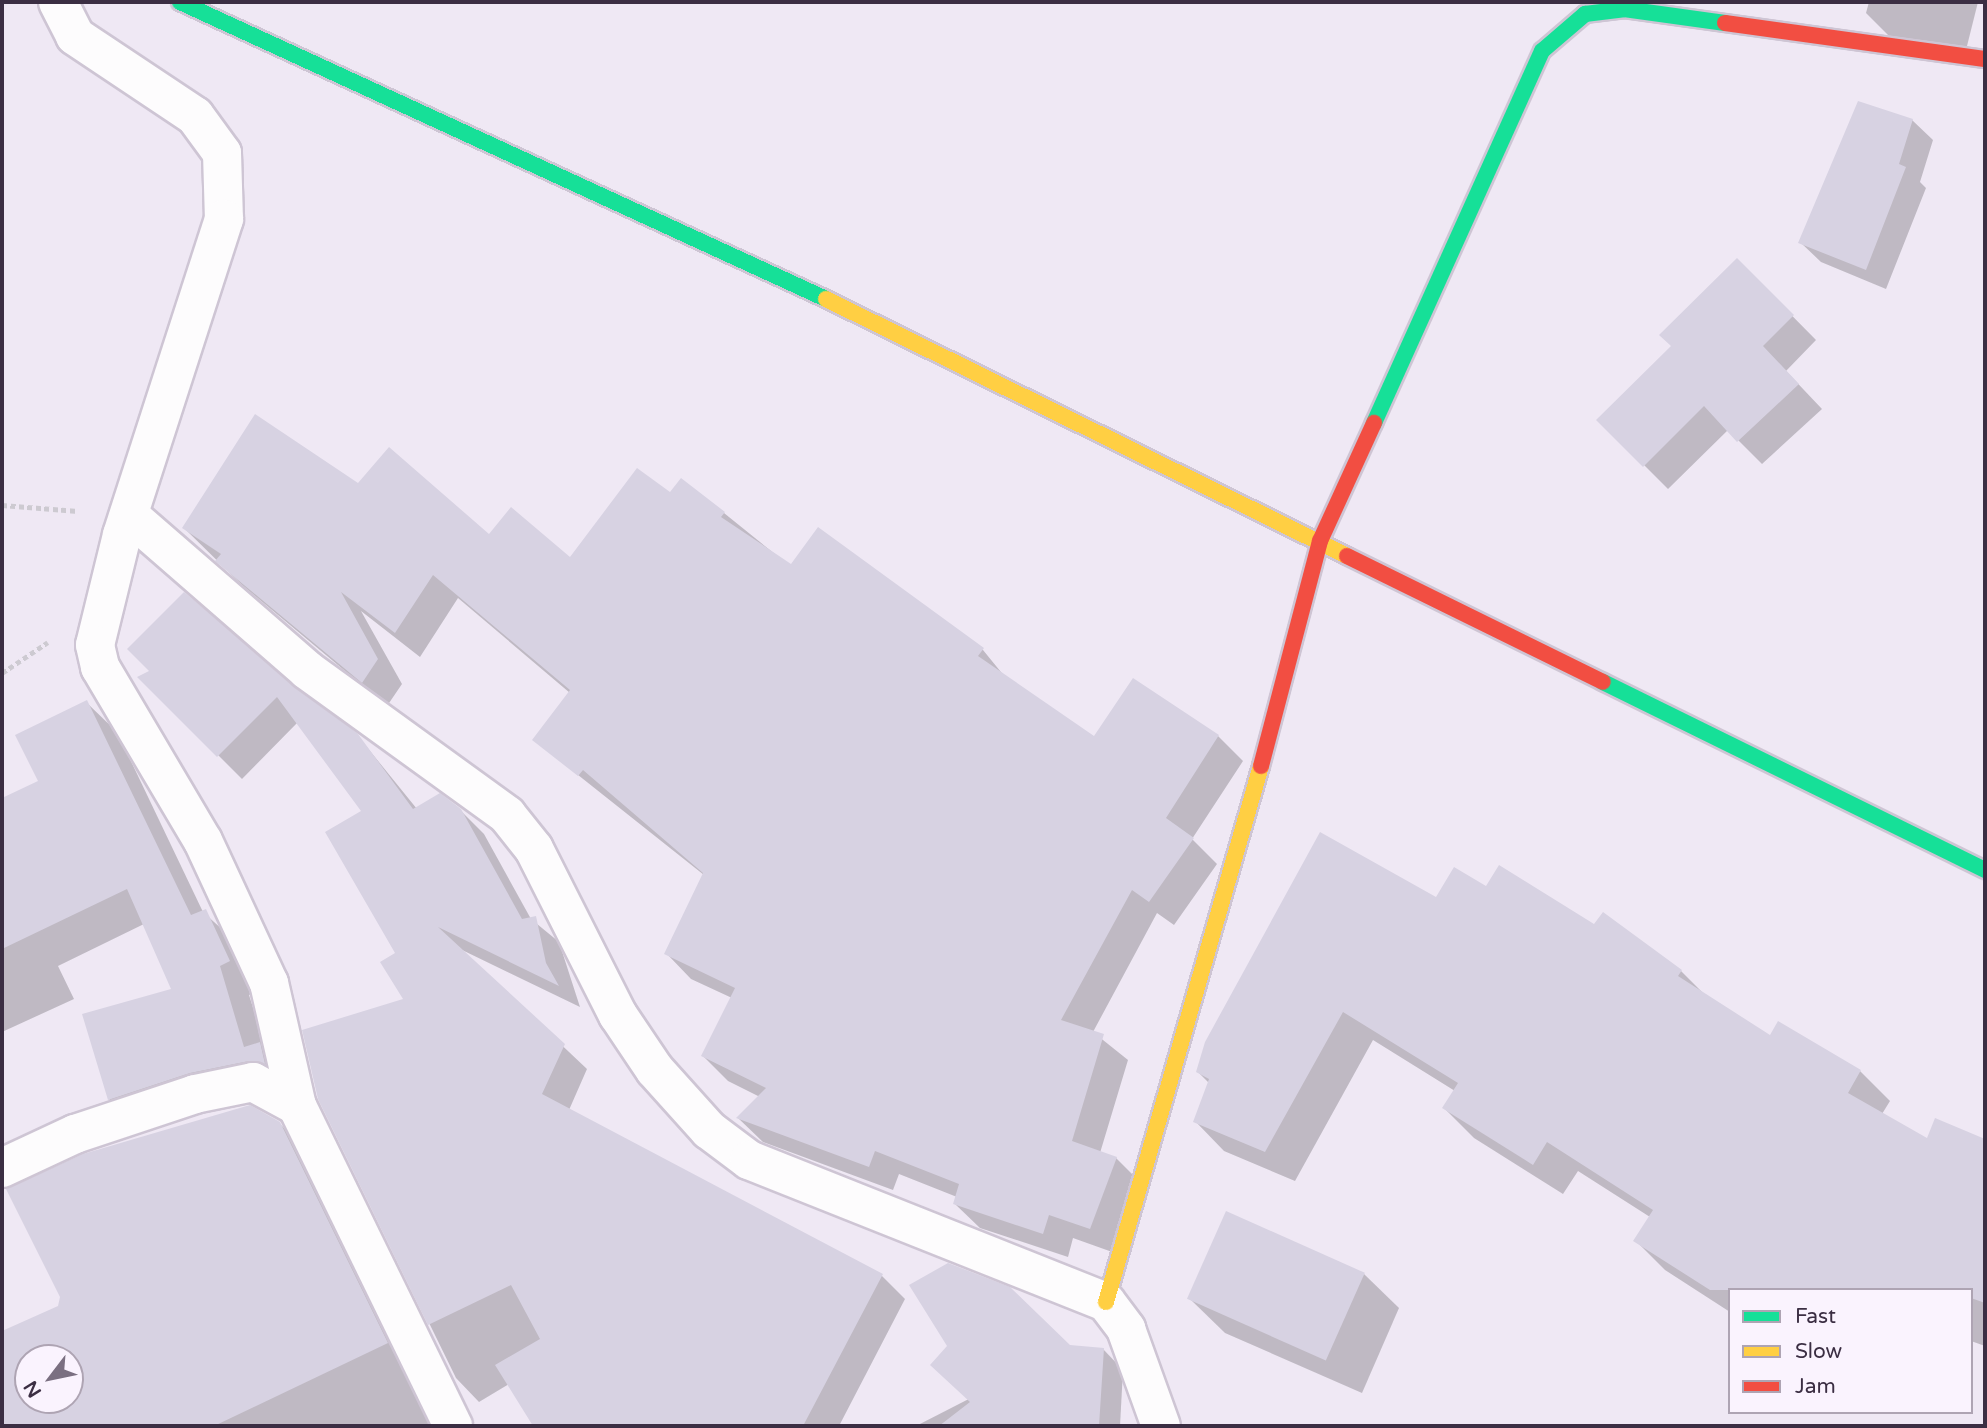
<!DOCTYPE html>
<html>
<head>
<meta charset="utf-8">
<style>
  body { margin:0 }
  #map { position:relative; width:1987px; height:1428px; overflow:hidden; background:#efe8f4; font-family:"Varela Round",sans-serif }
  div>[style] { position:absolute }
  .shadow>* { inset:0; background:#0003 }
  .building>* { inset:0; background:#d7d2e2; transform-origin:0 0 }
  .path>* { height:4.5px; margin-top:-2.25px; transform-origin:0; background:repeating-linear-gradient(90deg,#cdcad1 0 5px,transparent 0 8.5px) }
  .roads { filter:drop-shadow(2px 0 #cec5d4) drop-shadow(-2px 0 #cec5d4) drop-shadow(0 2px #cec5d4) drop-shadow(0 -2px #cec5d4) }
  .street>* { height:38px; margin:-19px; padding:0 19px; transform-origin:19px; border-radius:19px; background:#fdfcfd }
  .fast>* { height:16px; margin:-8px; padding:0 8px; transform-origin:8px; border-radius:8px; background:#16e098 }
  .slow>* { height:16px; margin:-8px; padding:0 8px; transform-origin:8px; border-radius:8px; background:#ffcf43 }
  .jam>* { height:16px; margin:-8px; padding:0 8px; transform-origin:8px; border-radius:8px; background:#f24e42 }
  span { translate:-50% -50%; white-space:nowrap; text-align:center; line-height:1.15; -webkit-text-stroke:5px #faf3fe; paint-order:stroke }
  .frame { position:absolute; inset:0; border:4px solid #3b2e43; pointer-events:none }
  .legend { position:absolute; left:1728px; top:1288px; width:245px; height:126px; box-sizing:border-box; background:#faf3fe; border:2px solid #aea4b3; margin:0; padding:9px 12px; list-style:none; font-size:21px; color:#3b2e43 }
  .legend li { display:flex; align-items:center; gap:14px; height:35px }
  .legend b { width:35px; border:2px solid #aea4b3 }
  .north { position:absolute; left:14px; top:1344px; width:70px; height:70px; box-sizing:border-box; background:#faf3fe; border:2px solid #aea4b3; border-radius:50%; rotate:238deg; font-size:19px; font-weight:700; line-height:28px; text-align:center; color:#3b2e43 }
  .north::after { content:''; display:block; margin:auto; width:24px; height:32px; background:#7a6f81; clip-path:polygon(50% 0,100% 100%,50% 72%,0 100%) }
</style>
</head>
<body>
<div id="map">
  <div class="shadow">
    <i style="clip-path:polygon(1869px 2px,1978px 2px,1965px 54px,1890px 37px,1866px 13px)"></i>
    <i style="clip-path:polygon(1912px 120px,1933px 140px,1920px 182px,1926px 188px,1886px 289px,1821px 262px,1800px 242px)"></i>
    <i style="clip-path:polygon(1737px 260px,1816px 340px,1786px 371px,1822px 409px,1762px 464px,1728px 430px,1668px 489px,1599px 420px,1673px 346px)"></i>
    <i style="clip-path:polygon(359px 485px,489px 536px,571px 560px,670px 494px,724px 513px,791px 567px,818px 530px,983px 650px,1005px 677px,1095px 738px,1218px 736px,1243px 761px,1192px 839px,1217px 864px,1174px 925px,1157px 913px,1093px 1032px,1128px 1060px,1100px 1153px,1116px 1158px,1141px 1183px,1115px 1253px,1073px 1238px,1068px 1257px,980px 1228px,955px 1204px,957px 1197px,899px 1174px,893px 1190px,763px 1142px,738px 1118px,760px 1097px,728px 1081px,703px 1056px,732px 998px,691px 979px,667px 954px,704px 875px,534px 740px,570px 693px,458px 598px,420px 657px,361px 611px,402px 684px,387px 706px,242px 585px,184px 528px)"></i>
    <i style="clip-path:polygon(184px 594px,357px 735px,417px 809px,460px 810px,484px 834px,531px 919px,559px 942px,580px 1007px,460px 949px,587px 1069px,569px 1110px,882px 1276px,905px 1299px,839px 1426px,535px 1426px,509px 1384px,479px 1402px,456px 1378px,319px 1098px,406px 1000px,363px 811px,298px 722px,242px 779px,140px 677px,152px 672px)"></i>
    <i style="clip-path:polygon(87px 703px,117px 732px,203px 912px,235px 941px,258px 991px,249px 995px,279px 1089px,139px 1129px,109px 1099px,173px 990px,144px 924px,58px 966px,74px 999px,2px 1032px,2px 800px,40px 782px)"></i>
    <i style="clip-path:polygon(1486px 889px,1595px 926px,1681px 971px,1708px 998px,1771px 1038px,1860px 1071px,1890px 1101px,1882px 1114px,1928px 1141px,1936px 1121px,1985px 1141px,1985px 1346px,1971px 1341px,1971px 1290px,1730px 1290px,1730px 1312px,1665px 1270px,1635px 1240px,1650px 1217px,1578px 1171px,1563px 1194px,1474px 1138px,1444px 1108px,1455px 1091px,1373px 1040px,1295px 1181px,1224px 1151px,1195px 1121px,1209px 1083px,1198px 1072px,1437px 899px)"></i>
    <i style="clip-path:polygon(evenodd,279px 1123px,304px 1148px,437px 1426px,5px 1426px,2px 1333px,59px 1307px,279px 1123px,28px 1358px,70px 1358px,70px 1400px,28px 1400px,28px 1358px)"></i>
    <i style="clip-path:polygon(1364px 1274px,1399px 1308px,1362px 1393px,1225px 1333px,1190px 1299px)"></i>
    <i style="clip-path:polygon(1070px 1347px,1103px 1349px,1123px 1370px,1120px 1426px,916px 1426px)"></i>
  </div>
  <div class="building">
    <i style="clip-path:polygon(1858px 101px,1913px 119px,1899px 164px,1906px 167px,1866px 270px,1798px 243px)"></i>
    <i style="clip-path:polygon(1737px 258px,1794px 315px,1763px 346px,1799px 384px,1737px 442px,1704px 406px,1643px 467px,1596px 420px,1671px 346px,1659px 335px)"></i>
    <i style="clip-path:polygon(255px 414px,358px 483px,389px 447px,489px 534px,511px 507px,570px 557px,637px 468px,670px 492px,681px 478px,725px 512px,721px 517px,791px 564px,818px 527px,984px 648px,978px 656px,1094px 736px,1133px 678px,1219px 735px,1166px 818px,1194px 838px,1149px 902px,1132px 890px,1061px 1020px,1104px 1034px,1072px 1141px,1117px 1157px,1090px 1229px,1049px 1215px,1043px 1234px,953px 1204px,959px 1184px,875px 1151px,869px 1167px,736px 1118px,766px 1088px,701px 1056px,735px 988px,664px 954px,703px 873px,583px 770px,578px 776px,532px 740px,570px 690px,433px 575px,395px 633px,341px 592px,378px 659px,362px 683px,215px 561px,221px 554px,182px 528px)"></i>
    <i style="clip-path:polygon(184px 592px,358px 734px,413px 809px,440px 793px,461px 809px,522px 919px,536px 916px,546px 963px,559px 986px,438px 927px,565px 1044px,542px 1094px,883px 1274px,803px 1426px,533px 1426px,495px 1365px,540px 1339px,511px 1285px,428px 1325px,318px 1099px,302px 1030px,403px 999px,380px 962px,395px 953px,325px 832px,361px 811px,277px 697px,217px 757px,137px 677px,149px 671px,127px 649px)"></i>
    <i style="clip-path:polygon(87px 700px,191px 915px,206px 909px,230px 961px,220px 966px,244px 1047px,260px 1042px,265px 1064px,249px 1061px,190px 1073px,108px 1100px,82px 1014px,171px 989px,127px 889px,2px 949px,2px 798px,38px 781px,15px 735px)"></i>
    <i style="clip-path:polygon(1320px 832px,1436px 897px,1454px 867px,1486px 886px,1499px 865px,1594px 924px,1603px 912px,1682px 970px,1678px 976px,1770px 1035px,1778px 1021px,1861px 1070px,1848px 1093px,1927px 1138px,1935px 1118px,1985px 1139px,1985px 1303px,1971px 1298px,1971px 1290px,1710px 1290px,1633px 1241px,1653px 1210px,1547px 1142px,1533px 1165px,1442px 1108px,1458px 1083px,1343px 1012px,1265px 1152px,1193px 1122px,1209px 1079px,1196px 1072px,1205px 1042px)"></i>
    <i style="clip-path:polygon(evenodd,250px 1105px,280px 1122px,388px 1343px,214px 1426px,2px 1426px,2px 1331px,58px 1306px,60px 1297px,6px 1189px,83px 1154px,250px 1105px,28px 1358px,70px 1358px,70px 1400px,28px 1400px,28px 1358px)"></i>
    <i style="left:1226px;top:1211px;width:152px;height:96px;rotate:24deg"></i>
    <i style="clip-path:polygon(948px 1263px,1010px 1287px,1070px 1345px,1104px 1348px,1099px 1426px,939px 1426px,970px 1402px,930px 1365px,947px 1346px,909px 1285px)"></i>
  </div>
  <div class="path">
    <i style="left:2px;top:505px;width:76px;rotate:4.5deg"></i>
    <i style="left:2px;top:673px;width:55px;rotate:-34deg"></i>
  </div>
  <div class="roads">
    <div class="street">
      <i style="left:58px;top:2px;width:38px;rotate:63deg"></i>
      <i style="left:75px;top:36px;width:144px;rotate:33.7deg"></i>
      <i style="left:195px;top:116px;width:46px;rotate:53.9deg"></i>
      <i style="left:222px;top:153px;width:66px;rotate:88.3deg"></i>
      <i style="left:224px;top:219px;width:332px;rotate:107.9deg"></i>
      <i style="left:122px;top:535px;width:113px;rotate:103.8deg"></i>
      <i style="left:95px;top:645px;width:23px;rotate:77deg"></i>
      <i style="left:100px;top:667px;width:202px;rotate:59.4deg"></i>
      <i style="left:203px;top:841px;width:157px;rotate:65.1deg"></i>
      <i style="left:269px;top:983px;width:126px;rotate:77.2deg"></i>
      <i style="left:297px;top:1106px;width:356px;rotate:64deg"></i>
      <i style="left:129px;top:515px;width:236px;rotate:41deg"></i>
      <i style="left:307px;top:670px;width:247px;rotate:35.9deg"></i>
      <i style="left:507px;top:815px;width:43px;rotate:51.5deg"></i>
      <i style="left:534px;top:849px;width:186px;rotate:63.2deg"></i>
      <i style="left:618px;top:1015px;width:66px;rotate:56.1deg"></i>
      <i style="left:655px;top:1070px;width:81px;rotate:48deg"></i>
      <i style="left:709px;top:1130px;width:50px;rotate:36.9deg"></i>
      <i style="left:749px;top:1160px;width:384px;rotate:21.7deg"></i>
      <i style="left:1106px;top:1302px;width:34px;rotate:53deg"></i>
      <i style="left:1126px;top:1329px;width:103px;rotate:70.2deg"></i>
      <i style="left:2px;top:1168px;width:81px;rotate:-25deg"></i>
      <i style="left:75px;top:1134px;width:126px;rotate:-18.4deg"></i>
      <i style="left:195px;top:1094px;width:59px;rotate:-11.7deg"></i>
      <i style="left:253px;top:1082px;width:50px;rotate:28.6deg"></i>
    </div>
    <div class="fast">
      <i style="left:180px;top:2px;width:711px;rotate:24.69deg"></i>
      <i style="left:1374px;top:423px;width:408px;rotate:-65.7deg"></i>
      <i style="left:1542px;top:51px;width:57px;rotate:-40.7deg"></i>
      <i style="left:1585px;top:14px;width:39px;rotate:-7deg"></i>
      <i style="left:1624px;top:9px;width:102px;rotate:7.9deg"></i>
      <i style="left:1603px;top:682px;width:426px;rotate:26.2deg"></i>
    </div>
    <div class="slow">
      <i style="left:826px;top:299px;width:581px;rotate:26.26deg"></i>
      <i style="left:1106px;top:1302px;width:558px;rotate:-73.87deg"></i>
    </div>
    <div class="jam">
      <i style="left:1725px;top:23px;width:262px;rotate:7.9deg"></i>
      <i style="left:1347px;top:556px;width:285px;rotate:26.2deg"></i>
      <i style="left:1261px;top:766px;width:233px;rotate:-75.3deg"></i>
      <i style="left:1320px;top:541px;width:130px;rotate:-65.4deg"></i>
    </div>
  </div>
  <div class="frame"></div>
  <ul class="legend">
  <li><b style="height:9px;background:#16e098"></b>Fast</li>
  <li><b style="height:9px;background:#ffcf43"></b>Slow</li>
  <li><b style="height:9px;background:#f24e42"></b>Jam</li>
  </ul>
  <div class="north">N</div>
</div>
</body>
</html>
